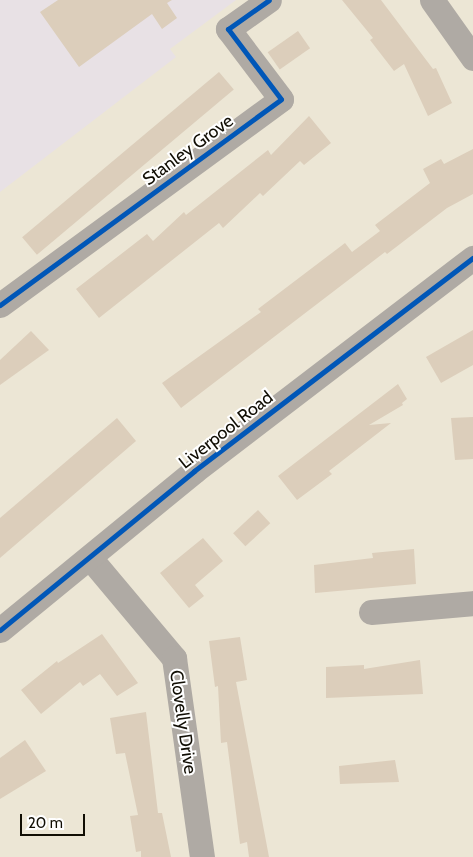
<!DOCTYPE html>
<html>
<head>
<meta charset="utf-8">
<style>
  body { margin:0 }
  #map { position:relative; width:473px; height:857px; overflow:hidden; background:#ece6d5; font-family:Cabin,sans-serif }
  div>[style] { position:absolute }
  .education>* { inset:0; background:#e8e1e5 }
  .building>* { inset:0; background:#dccebb; transform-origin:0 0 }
  .minor>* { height:25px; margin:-12.5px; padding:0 12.5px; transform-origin:12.5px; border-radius:12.5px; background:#afaaa4 }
  .cycleway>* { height:5px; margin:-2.5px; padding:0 2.5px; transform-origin:2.5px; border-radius:2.5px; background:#0057b8 }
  span { translate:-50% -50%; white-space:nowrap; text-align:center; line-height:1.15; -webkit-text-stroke:4px #fff; paint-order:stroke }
  .street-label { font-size:18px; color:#110e04 }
  .scale { position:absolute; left:20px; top:814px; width:65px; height:22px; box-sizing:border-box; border:2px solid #110e04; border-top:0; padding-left:6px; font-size:15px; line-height:18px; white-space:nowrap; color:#110e04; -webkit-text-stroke:4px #fff; paint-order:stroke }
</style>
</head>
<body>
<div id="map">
  <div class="education">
    <i style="clip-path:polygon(0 0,236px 0,170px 49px,176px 57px,0 192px)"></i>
  </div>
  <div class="building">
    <i style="clip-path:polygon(58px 0,172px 0,167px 3px,177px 18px,162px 29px,152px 14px,79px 67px,40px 12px)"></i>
    <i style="clip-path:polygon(342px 0,381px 0,433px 69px,436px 68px,452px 103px,428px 116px,404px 64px,394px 71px,370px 40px,373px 38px)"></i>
    <i style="left:298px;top:31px;width:21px;height:37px;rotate:55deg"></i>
    <i style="left:219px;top:72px;width:23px;height:257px;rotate:50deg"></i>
    <i style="clip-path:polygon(309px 116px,331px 143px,304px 165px,300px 161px,263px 196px,260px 193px,223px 228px,219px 223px,99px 318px,76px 289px,147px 234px,153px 241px,184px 212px,186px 215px,268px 150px,271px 155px)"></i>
    <i style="clip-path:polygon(473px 149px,473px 194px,447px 208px,387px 254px,385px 252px,181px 408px,162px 383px,261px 312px,258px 309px,345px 243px,352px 252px,380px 231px,375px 225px,430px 183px,423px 169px,441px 159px,444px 164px)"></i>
    <i style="clip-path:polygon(473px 330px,473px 365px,441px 383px,426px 357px)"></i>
    <i style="clip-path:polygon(31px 331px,49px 350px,0 385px,0 360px)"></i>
    <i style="clip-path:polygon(398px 384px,407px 399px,402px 403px,403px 405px,369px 425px,391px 423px,329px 471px,332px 474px,297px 500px,278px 476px)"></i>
    <i style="clip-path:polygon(473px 417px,473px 459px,455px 460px,451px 418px)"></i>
    <i style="clip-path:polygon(117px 418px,136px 441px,0 558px,0 518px)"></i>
    <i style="left:258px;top:510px;width:18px;height:34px;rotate:47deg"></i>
    <i style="clip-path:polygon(203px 538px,223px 561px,195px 585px,204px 596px,189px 608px,160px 573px)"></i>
    <i style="clip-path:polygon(414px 549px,416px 584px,315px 593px,314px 565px,373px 558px,372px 553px)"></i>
    <i style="clip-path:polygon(102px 634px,138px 683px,117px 696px,100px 674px,83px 686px,80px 682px,41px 714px,21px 690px,57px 661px,58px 663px)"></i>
    <i style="clip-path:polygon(240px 637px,247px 680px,236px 682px,269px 857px,249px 857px,247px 842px,240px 844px,227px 742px,221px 743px,218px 686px,215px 687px,209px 641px)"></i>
    <i style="clip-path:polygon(420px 660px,423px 694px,326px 698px,326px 667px,364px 665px,364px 669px)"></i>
    <i style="clip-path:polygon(146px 712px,158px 813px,162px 813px,171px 857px,141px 857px,141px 851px,136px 852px,130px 816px,138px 815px,125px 753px,116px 754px,110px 718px)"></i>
    <i style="clip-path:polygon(25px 740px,46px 771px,0 799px,0 758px)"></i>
    <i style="clip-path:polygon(395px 760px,399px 782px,340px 784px,339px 766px)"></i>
  </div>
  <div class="minor">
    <i style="left:432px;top:0;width:71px;rotate:54.7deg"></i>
    <i style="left:0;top:305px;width:348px;rotate:-36.2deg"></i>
    <i style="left:281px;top:99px;width:88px;rotate:-127.1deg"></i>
    <i style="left:228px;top:29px;width:50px;rotate:-35.3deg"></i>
    <i style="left:90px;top:558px;width:131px;rotate:50deg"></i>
    <i style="left:174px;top:658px;width:201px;rotate:82deg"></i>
    <i style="left:371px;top:612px;width:102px;rotate:-5deg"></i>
    <i style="left:0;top:630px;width:251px;rotate:-39.3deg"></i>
    <i style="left:194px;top:471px;width:351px;rotate:-37.4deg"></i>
  </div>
  <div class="cycleway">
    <i style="left:0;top:305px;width:348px;rotate:-36.2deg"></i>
    <i style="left:281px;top:99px;width:88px;rotate:-127.1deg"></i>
    <i style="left:228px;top:29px;width:50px;rotate:-35.3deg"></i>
    <i style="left:0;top:630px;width:251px;rotate:-39.3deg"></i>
    <i style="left:194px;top:471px;width:351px;rotate:-37.4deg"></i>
  </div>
  <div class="street-label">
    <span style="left:188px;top:150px;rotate:-36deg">Stanley Grove</span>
    <span style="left:226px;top:430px;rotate:-38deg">Liverpool Road</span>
    <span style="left:183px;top:722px;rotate:82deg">Clovelly Drive</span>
  </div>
  <div class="scale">20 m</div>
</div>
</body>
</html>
